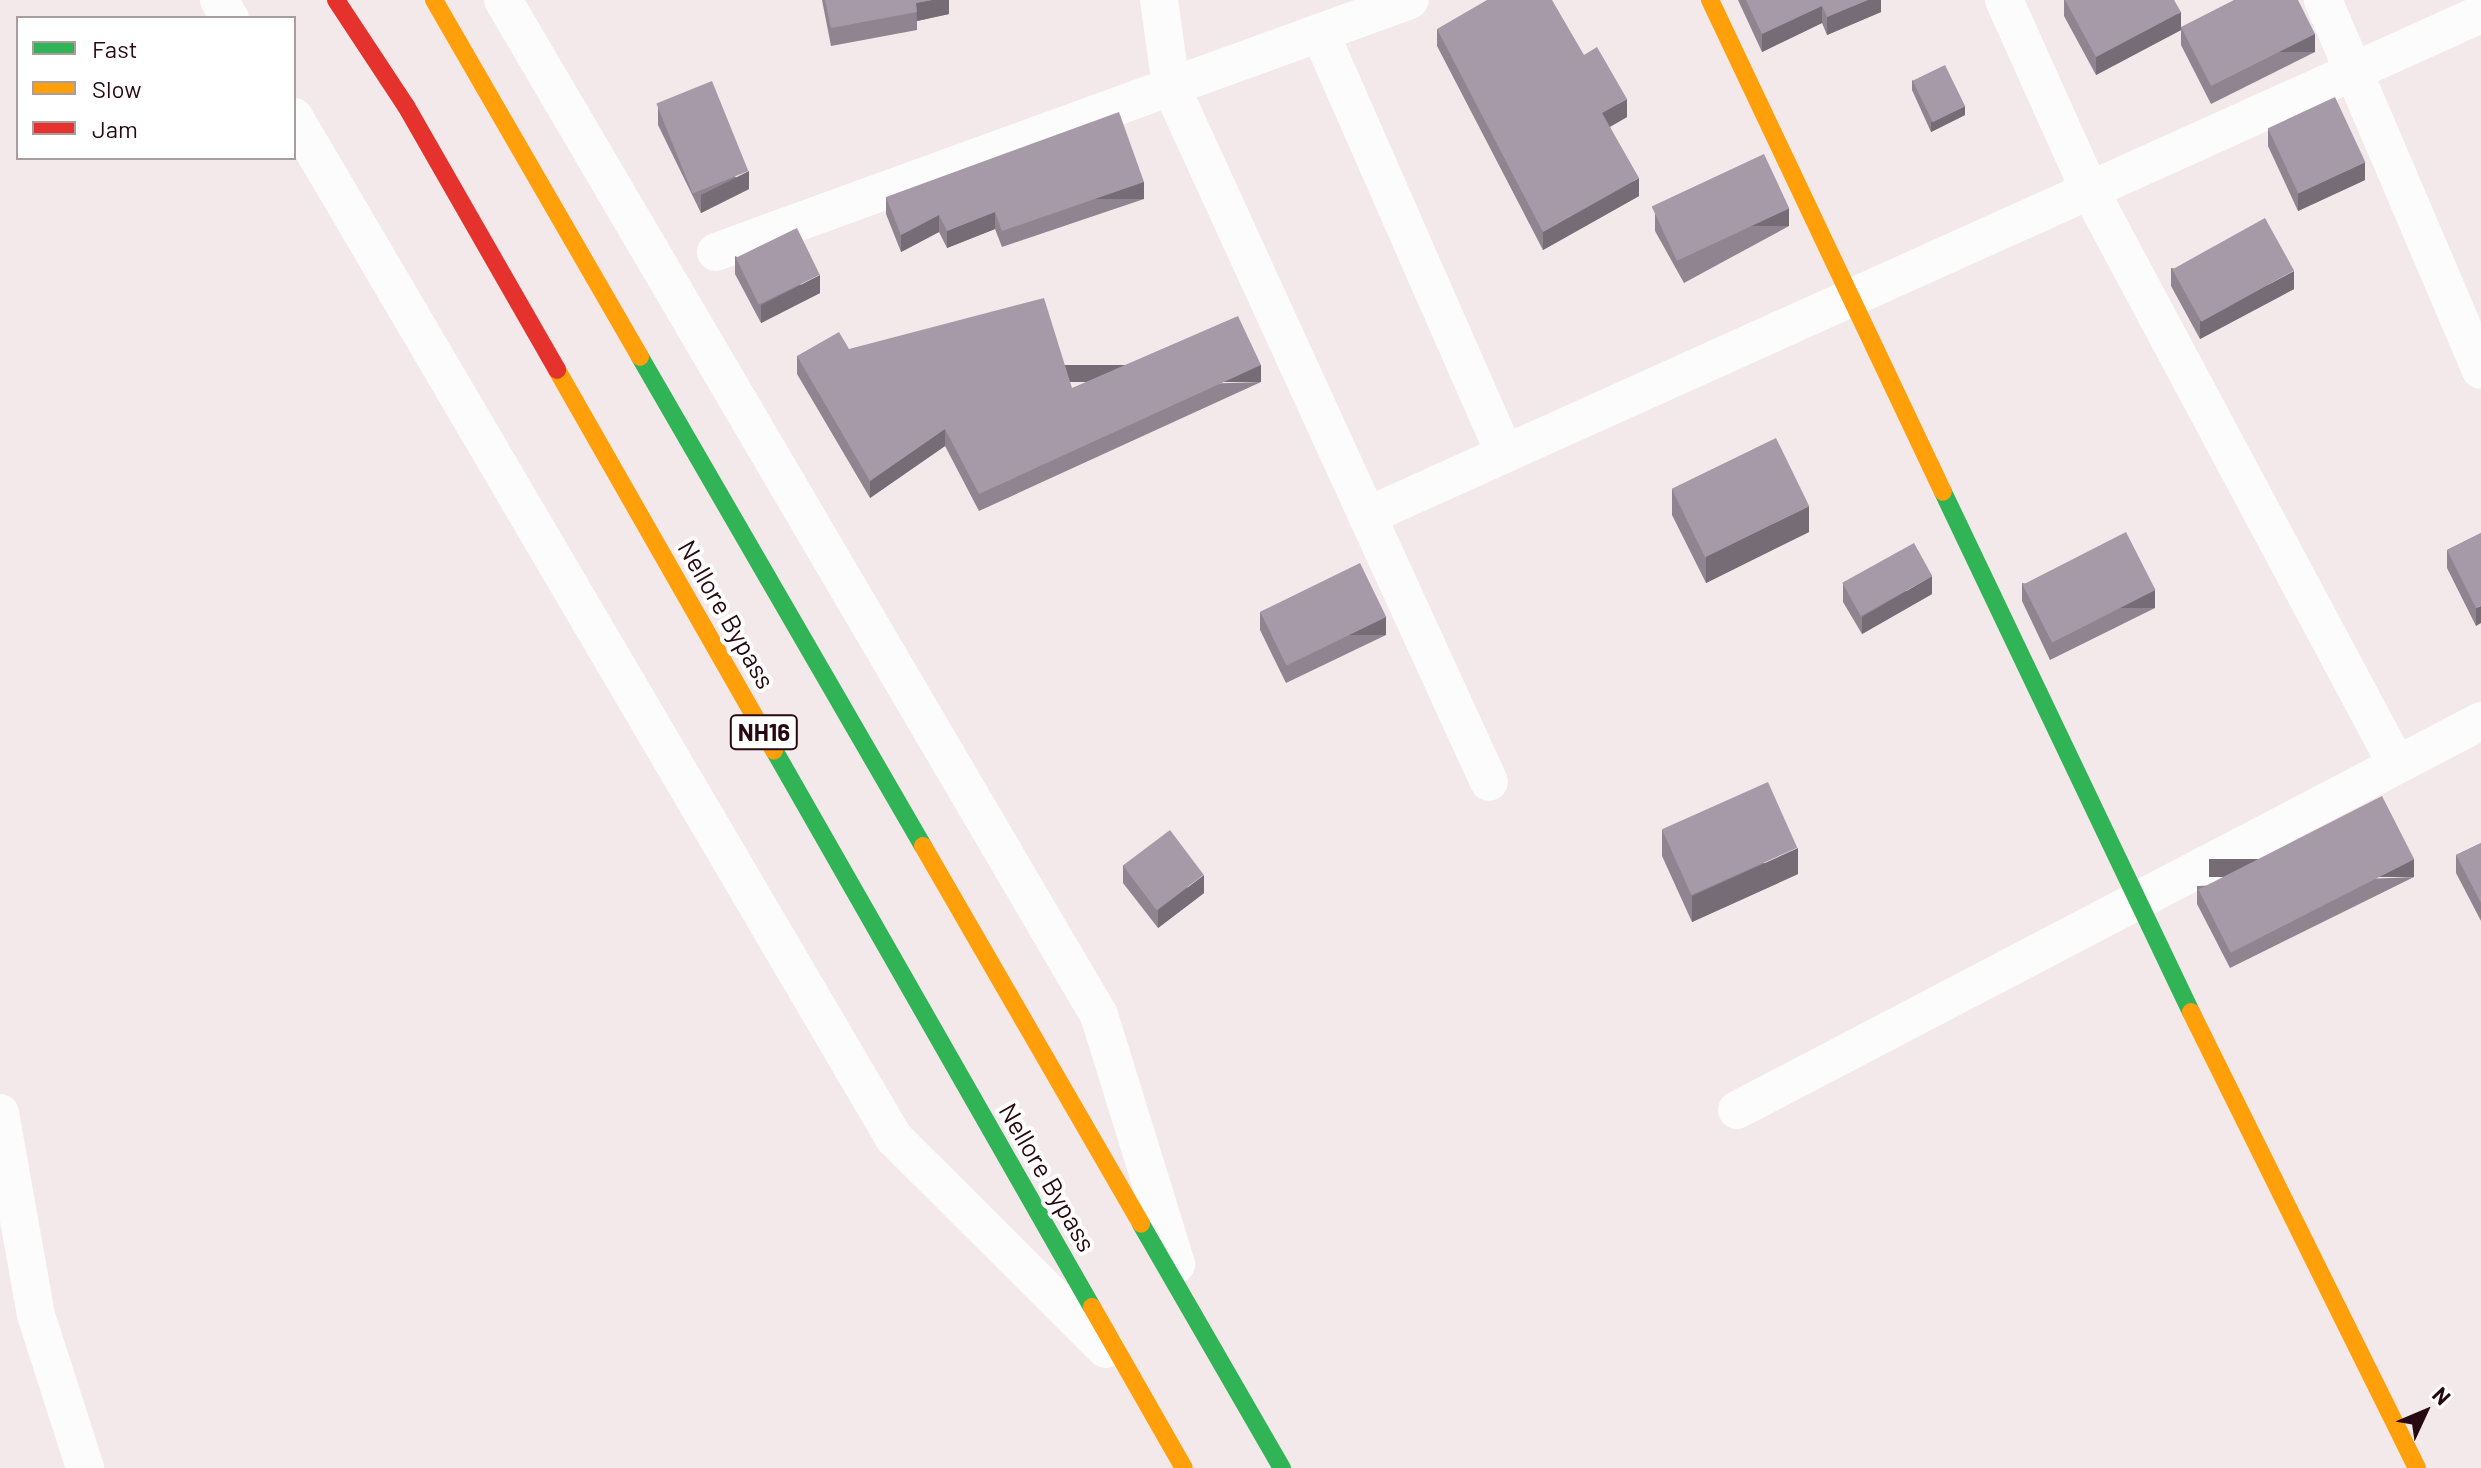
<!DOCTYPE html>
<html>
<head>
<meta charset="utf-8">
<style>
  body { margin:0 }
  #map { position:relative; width:2481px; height:1468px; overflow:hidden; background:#f3e8ea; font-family:Barlow,sans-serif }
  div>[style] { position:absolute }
  .street>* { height:38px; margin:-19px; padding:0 19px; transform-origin:19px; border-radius:19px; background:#fdfcfc }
  .fast>* { height:18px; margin:-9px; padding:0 9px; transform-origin:9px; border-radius:9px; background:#30b455 }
  .slow>* { height:18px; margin:-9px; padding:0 9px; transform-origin:9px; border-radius:9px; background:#ff9f0a }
  .jam>* { height:18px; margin:-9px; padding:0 9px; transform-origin:9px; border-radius:9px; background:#e5322d }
  .wall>* { inset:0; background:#908490 }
  .shaded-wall>* { inset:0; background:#756c76; transform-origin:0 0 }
  .building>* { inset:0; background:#a79aa8; transform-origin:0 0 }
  span { translate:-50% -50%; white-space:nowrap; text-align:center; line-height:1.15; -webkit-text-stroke:8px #fff; paint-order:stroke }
  .shield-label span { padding:2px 6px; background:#fff; border:2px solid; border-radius:6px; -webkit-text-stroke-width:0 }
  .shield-label { font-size:24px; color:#290911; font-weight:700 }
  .street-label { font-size:26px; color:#290911 }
  .legend { position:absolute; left:16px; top:16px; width:280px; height:144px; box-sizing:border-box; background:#fff; border:2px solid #a99da0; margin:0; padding:10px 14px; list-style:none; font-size:24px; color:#290911 }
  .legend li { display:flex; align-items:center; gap:16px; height:40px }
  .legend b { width:40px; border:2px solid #a99da0 }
  .north { position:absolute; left:2385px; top:1372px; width:80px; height:80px; -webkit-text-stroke:6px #fff; paint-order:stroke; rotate:46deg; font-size:22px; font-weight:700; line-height:32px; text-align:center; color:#290911 }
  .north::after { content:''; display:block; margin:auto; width:28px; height:36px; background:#290911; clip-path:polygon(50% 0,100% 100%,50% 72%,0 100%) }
</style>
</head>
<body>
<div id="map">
  <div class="street">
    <i style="left:219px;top:0;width:21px;rotate:59deg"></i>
    <i style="left:503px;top:0;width:1177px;rotate:59.58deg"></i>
    <i style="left:1099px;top:1015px;width:261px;rotate:72.8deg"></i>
    <i style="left:1159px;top:0;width:88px;rotate:82.1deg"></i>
    <i style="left:1171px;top:87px;width:764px;rotate:65.41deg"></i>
    <i style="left:2004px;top:0;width:207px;rotate:65.8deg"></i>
    <i style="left:2089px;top:189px;width:653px;rotate:61.87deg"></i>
    <i style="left:2323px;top:0;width:402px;rotate:66.9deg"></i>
    <i style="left:1320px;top:33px;width:460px;rotate:66.3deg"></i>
    <i style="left:294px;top:117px;width:1184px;rotate:59.56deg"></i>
    <i style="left:894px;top:1138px;width:299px;rotate:44.9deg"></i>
    <i style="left:716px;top:252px;width:738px;rotate:-19.96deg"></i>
    <i style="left:1367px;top:516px;width:1222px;rotate:-24.26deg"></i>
    <i style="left:1737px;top:1110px;width:840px;rotate:-27.6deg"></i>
    <i style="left:0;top:1113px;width:205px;rotate:79.9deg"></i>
    <i style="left:36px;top:1315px;width:161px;rotate:72.2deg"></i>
  </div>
  <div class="fast">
    <i style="left:640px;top:357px;width:565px;rotate:59.94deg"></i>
    <i style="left:1943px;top:492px;width:576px;rotate:64.5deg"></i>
    <i style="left:774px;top:750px;width:641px;rotate:60.28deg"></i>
    <i style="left:1141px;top:1224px;width:282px;rotate:60deg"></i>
  </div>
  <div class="slow">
    <i style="left:434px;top:0;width:412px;rotate:60deg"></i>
    <i style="left:1710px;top:0;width:544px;rotate:64.66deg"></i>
    <i style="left:557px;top:370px;width:438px;rotate:60.3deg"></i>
    <i style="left:923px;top:846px;width:436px;rotate:60deg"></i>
    <i style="left:2191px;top:1012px;width:509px;rotate:63.64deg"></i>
    <i style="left:1092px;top:1307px;width:185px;rotate:60.3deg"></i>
  </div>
  <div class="jam">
    <i style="left:336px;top:0;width:127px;rotate:56.6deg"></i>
    <i style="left:406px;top:106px;width:304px;rotate:60.2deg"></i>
  </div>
  <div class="wall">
    <i style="clip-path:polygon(822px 0,949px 0,949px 14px,917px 21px,917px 30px,831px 46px)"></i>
    <i style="clip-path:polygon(1738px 0,1881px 0,1881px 12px,1827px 35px,1822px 23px,1762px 52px)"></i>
    <i style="clip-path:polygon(2064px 0,2174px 0,2181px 30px,2096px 75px,2064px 16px)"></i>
    <i style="clip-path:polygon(2181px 27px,2315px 52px,2211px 104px,2181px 45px)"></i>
    <i style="clip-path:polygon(1437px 29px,1584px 55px,1627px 117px,1610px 127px,1639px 196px,1543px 250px,1437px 46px)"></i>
    <i style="clip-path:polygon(1912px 80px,1965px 115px,1931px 132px,1912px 90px)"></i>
    <i style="clip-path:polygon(658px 107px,749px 189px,701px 213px,658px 125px)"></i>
    <i style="clip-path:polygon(2268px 128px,2365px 180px,2298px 211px,2268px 146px)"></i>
    <i style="clip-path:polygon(886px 197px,1144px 199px,1002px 247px,995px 229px,947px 248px,939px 232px,901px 252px,886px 214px)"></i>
    <i style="clip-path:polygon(1655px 213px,1789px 226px,1684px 283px,1655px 231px)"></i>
    <i style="clip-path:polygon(735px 256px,820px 293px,761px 323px,735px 274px)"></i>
    <i style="clip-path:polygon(2171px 268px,2294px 289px,2200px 339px,2171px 286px)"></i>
    <i style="clip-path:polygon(849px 349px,1072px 388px,1261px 382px,979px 511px,945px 446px,870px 498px,797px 374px,797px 356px)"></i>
    <i style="clip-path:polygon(1672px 489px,1809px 532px,1706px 583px,1672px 515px)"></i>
    <i style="clip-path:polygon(2481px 533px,2476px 626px,2447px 568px,2447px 550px)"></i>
    <i style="clip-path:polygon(2022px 583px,2155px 608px,2050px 660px,2022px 601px)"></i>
    <i style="clip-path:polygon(1843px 584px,1932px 594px,1862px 634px,1843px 602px)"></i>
    <i style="clip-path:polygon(1260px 612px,1386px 635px,1286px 683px,1260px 630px)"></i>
    <i style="clip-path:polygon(1662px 830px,1798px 874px,1692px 922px,1662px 856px)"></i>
    <i style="clip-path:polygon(2481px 843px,2481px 921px,2456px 873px,2456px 855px)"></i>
    <i style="clip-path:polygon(1123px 865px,1204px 893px,1158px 928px,1123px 883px)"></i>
    <i style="clip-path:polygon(2414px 877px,2230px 968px,2197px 904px,2197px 886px)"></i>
  </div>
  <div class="shaded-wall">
    <i style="clip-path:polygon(932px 0,949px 0,949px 14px,917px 21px,916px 3px)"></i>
    <i style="clip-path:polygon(1868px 0,1881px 0,1881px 12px,1827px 35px,1827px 17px)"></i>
    <i style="clip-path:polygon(1822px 6px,1822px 23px,1762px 52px,1762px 34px)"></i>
    <i style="clip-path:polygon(2181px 12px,2181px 30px,2096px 75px,2096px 57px)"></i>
    <i style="left:2315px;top:34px;width:18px;height:116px;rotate:90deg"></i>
    <i style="clip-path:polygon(1627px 99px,1627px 117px,1602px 131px,1602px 113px)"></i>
    <i style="clip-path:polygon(1965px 106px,1965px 115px,1931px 132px,1931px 122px)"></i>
    <i style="clip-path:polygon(2365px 162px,2365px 180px,2298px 211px,2298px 193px)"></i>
    <i style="clip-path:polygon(749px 171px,749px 189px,701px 213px,701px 195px)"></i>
    <i style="clip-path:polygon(1639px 178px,1639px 196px,1543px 250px,1543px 232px)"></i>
    <i style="left:1144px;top:182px;width:17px;height:150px;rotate:90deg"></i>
    <i style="left:1789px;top:208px;width:18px;height:119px;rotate:90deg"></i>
    <i style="clip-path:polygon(995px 212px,995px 229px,947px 248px,947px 231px)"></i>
    <i style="clip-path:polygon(939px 215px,939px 232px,901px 252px,901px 235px)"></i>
    <i style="clip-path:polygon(2294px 271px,2294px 289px,2200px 339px,2200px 321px)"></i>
    <i style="clip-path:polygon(820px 275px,820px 293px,761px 323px,761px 305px)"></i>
    <i style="left:1261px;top:365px;width:17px;height:310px;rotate:90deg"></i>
    <i style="clip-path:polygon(945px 429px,945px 446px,870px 498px,870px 481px)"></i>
    <i style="clip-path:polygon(1809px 506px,1809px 532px,1706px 583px,1706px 557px)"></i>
    <i style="clip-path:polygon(1932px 576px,1932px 594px,1862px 634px,1862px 617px)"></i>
    <i style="left:2155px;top:590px;width:18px;height:117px;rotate:90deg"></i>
    <i style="clip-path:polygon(2481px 606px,2481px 623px,2476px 626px,2476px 608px)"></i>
    <i style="left:1386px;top:617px;width:18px;height:111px;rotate:90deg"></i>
    <i style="clip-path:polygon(1798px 848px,1798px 874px,1692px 922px,1692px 896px)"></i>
    <i style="left:2414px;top:859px;width:18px;height:205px;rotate:90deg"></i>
    <i style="clip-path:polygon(1204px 875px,1204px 893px,1158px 928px,1158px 910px)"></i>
  </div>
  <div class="building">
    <i style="clip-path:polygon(825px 0,932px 0,916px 3px,917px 12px,831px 28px)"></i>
    <i style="clip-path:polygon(1487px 0,1552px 0,1584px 55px,1597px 47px,1627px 99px,1602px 113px,1639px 178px,1543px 232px,1437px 29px)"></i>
    <i style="clip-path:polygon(1746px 0,1868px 0,1827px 17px,1822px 6px,1762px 34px)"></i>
    <i style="clip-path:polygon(2065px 0,2174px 0,2181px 12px,2096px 57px)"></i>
    <i style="clip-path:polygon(2234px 0,2298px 0,2315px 34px,2211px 86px,2181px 27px)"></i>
    <i style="left:1945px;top:65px;width:46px;height:36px;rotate:64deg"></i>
    <i style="left:712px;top:81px;width:97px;height:60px;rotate:68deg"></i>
    <i style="left:2335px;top:97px;width:72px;height:74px;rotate:65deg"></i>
    <i style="clip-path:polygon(1119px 112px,1144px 182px,1002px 231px,995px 212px,947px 231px,939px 215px,901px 235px,886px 197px)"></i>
    <i style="left:1764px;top:154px;width:60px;height:124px;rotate:65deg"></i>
    <i style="left:2265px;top:218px;width:60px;height:106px;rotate:61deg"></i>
    <i style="left:797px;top:228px;width:52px;height:68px;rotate:64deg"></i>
    <i style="clip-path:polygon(1044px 298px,1072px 388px,1238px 316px,1261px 365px,979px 494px,945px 429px,870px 481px,797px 356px,839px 332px,849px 349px)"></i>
    <i style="left:1776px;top:438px;width:76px;height:116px;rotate:64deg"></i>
    <i style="left:2126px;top:532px;width:65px;height:116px;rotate:63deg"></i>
    <i style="clip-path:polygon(2481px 533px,2481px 606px,2476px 608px,2447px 550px)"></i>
    <i style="left:1914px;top:543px;width:38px;height:82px;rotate:61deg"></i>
    <i style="left:1360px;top:563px;width:60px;height:111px;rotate:64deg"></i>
    <i style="left:1768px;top:782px;width:72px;height:116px;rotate:66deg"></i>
    <i style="left:2382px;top:796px;width:71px;height:206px;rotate:63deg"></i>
    <i style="left:1170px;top:830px;width:56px;height:59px;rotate:53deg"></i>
    <i style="clip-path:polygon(2481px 843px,2481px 903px,2456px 855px)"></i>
  </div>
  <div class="shield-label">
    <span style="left:764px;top:732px">NH16</span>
  </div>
  <div class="street-label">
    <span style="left:727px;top:614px;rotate:60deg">Nellore Bypass</span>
    <span style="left:1048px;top:1177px;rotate:60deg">Nellore Bypass</span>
  </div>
  <ul class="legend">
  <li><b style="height:10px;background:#30b455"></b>Fast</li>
  <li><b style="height:10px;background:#ff9f0a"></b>Slow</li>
  <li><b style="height:10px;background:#e5322d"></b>Jam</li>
  </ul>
  <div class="north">N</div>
</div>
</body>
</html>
